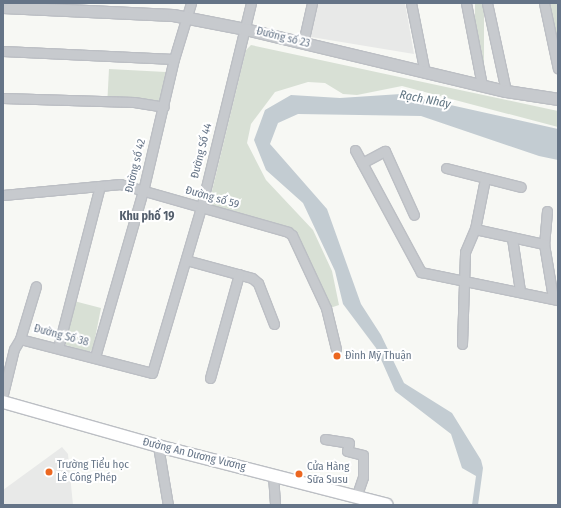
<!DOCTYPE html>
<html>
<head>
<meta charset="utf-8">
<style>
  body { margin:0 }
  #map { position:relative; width:561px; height:508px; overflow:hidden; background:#f7f8f4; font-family:"Fira Sans Condensed",sans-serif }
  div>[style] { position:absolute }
  .built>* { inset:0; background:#e8e9e8 }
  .green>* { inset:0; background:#d8e0d5; transform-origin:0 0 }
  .water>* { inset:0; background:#c3ccd2 }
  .roads { filter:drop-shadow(1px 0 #bcbfc4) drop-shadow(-1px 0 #bcbfc4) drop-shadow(0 1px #bcbfc4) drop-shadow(0 -1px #bcbfc4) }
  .minor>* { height:9px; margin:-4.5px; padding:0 4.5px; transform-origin:4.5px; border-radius:4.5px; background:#c7cace }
  .tertiary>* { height:11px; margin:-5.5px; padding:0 5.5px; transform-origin:5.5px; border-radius:5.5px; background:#c7cace }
  .secondary>* { height:12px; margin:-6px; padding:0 6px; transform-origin:6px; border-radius:6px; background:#fff }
  .dots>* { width:11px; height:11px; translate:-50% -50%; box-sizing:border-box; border:2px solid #fff; border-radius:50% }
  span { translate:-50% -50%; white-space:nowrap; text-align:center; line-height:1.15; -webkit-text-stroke:4px #fff; paint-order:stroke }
  .street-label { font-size:11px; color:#657487 }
  .poi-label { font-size:11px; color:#657487 }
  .left { translate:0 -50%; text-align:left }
  .water-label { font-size:12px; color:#617683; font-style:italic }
  .neighbourhood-label { font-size:12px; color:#535e6c; font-weight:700 }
  .frame { position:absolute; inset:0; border:4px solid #657487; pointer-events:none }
</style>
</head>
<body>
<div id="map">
  <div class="built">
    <i style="clip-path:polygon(315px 3px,405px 3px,414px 54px,305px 36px)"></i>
    <i style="clip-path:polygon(62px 447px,68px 454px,73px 505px,3px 505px,3px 490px)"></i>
  </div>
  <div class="green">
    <i style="left:475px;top:3px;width:9px;height:66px"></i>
    <i style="clip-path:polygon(548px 3px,558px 3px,558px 55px)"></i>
    <i style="clip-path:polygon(251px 45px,558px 111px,558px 127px,402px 86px,357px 95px,343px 94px,325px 83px,308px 82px,275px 92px,251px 124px,247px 143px,266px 180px,313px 230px,332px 271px,339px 305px,330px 308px,292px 228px,211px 206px,209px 203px,246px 50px)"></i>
    <i style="left:109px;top:69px;width:57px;height:35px;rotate:3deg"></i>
    <i style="clip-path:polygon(74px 301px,101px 308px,93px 349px,89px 352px,66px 345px,64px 341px)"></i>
  </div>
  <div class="water">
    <i style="clip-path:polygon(401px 94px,558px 129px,558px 160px,539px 156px,421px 116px,298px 114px,278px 123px,270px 144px,327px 209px,361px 304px,381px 335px,404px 383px,452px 413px,481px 460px,483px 468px,478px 505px,472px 505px,476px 476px,462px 468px,451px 434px,395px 391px,376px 348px,343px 304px,335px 271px,303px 203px,266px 170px,254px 140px,265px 110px,291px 95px,340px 98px)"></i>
  </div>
  <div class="roads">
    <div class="minor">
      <i style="left:411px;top:3px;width:71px;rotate:78.7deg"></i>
      <i style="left:466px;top:3px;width:84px;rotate:79deg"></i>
      <i style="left:487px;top:3px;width:90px;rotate:77.8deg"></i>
      <i style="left:544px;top:3px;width:67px;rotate:78deg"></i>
      <i style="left:303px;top:43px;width:41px;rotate:-77.3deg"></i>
      <i style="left:3px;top:51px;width:171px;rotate:2.7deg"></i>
      <i style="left:3px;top:98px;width:131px;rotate:1.7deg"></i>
      <i style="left:134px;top:102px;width:30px;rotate:9deg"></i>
      <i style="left:355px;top:150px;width:139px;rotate:61.6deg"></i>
      <i style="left:421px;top:272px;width:140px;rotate:11.6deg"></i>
      <i style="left:362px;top:163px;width:26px;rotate:-28deg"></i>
      <i style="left:385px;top:151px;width:70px;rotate:65.6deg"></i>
      <i style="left:446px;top:168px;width:77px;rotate:14.2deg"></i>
      <i style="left:3px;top:195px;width:118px;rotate:-5.4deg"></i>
      <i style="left:120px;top:184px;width:175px;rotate:15.9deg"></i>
      <i style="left:288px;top:232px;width:5px;rotate:37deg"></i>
      <i style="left:292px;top:235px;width:81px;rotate:65deg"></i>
      <i style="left:326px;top:308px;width:42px;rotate:76.3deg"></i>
      <i style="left:547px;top:211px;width:33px;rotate:95deg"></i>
      <i style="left:544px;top:244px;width:55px;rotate:80.5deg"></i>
      <i style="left:475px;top:229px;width:71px;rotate:12.3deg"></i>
      <i style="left:512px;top:238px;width:54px;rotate:81.4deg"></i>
      <i style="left:186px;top:260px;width:68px;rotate:15.3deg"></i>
      <i style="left:252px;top:278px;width:8px;rotate:40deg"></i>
      <i style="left:258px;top:283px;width:44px;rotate:68.7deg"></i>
      <i style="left:20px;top:339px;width:136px;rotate:14.4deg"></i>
      <i style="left:152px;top:373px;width:172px;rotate:-73.5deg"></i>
      <i style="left:201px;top:208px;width:211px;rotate:-76.3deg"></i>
      <i style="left:462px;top:344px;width:92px;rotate:-88.1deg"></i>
      <i style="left:465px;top:252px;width:25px;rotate:-67deg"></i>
      <i style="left:475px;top:229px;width:51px;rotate:-78.7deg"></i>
      <i style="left:58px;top:348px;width:167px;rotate:-75.5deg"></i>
      <i style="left:95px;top:357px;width:173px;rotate:-73.9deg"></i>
      <i style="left:143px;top:191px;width:136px;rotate:-76.8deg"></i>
      <i style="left:174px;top:59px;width:59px;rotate:-73.1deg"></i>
      <i style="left:210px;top:378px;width:108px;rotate:-74.4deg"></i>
      <i style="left:3px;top:394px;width:46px;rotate:-76.3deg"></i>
      <i style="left:14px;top:349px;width:12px;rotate:-59deg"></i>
      <i style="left:20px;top:339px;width:55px;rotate:-73.2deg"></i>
      <i style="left:325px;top:439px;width:24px;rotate:9deg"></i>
      <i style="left:349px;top:443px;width:8px;rotate:104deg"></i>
      <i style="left:347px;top:451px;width:16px;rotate:14deg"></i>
      <i style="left:363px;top:455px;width:22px;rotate:90deg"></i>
      <i style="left:363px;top:477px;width:21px;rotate:109deg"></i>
      <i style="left:158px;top:446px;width:60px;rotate:80.4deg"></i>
      <i style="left:273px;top:475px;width:30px;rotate:86deg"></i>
    </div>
    <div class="tertiary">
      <i style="left:3px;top:7px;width:170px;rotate:2.7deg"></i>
      <i style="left:173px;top:15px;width:73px;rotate:11deg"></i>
      <i style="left:245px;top:29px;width:268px;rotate:13.4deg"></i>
      <i style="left:506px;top:91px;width:53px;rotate:8.7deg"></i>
    </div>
    <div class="secondary">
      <i style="left:3px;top:402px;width:161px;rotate:15.8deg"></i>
      <i style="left:158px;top:446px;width:236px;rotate:14.4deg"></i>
    </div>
  </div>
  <div class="dots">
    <i style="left:337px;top:356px;background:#ec6720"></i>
    <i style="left:49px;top:472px;background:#ec6720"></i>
    <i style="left:299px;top:474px;background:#ec6720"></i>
  </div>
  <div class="street-label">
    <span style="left:283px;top:38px;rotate:14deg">Đường số 23</span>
    <span style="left:202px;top:151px;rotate:-76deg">Đường Số 44</span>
    <span style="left:136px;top:166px;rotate:-76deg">Đường số 42</span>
    <span style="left:212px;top:198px;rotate:16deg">Đường số 59</span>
    <span style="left:61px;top:336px;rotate:15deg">Đường Số 38</span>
    <span style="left:194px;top:455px;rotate:14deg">Đường An Dương Vương</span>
  </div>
  <div class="poi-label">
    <span class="left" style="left:345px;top:356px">Đình Mỹ Thuận</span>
    <span class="left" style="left:57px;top:472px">Trường Tiểu học<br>Lê Công Phép</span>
    <span class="left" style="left:307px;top:474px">Cửa Hàng<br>Sữa Susu</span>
  </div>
  <div class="water-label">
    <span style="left:425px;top:100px;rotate:11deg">Rạch Nhảy</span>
  </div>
  <div class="neighbourhood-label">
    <span style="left:147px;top:217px">Khu phố 19</span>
  </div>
  <div class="frame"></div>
</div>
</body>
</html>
